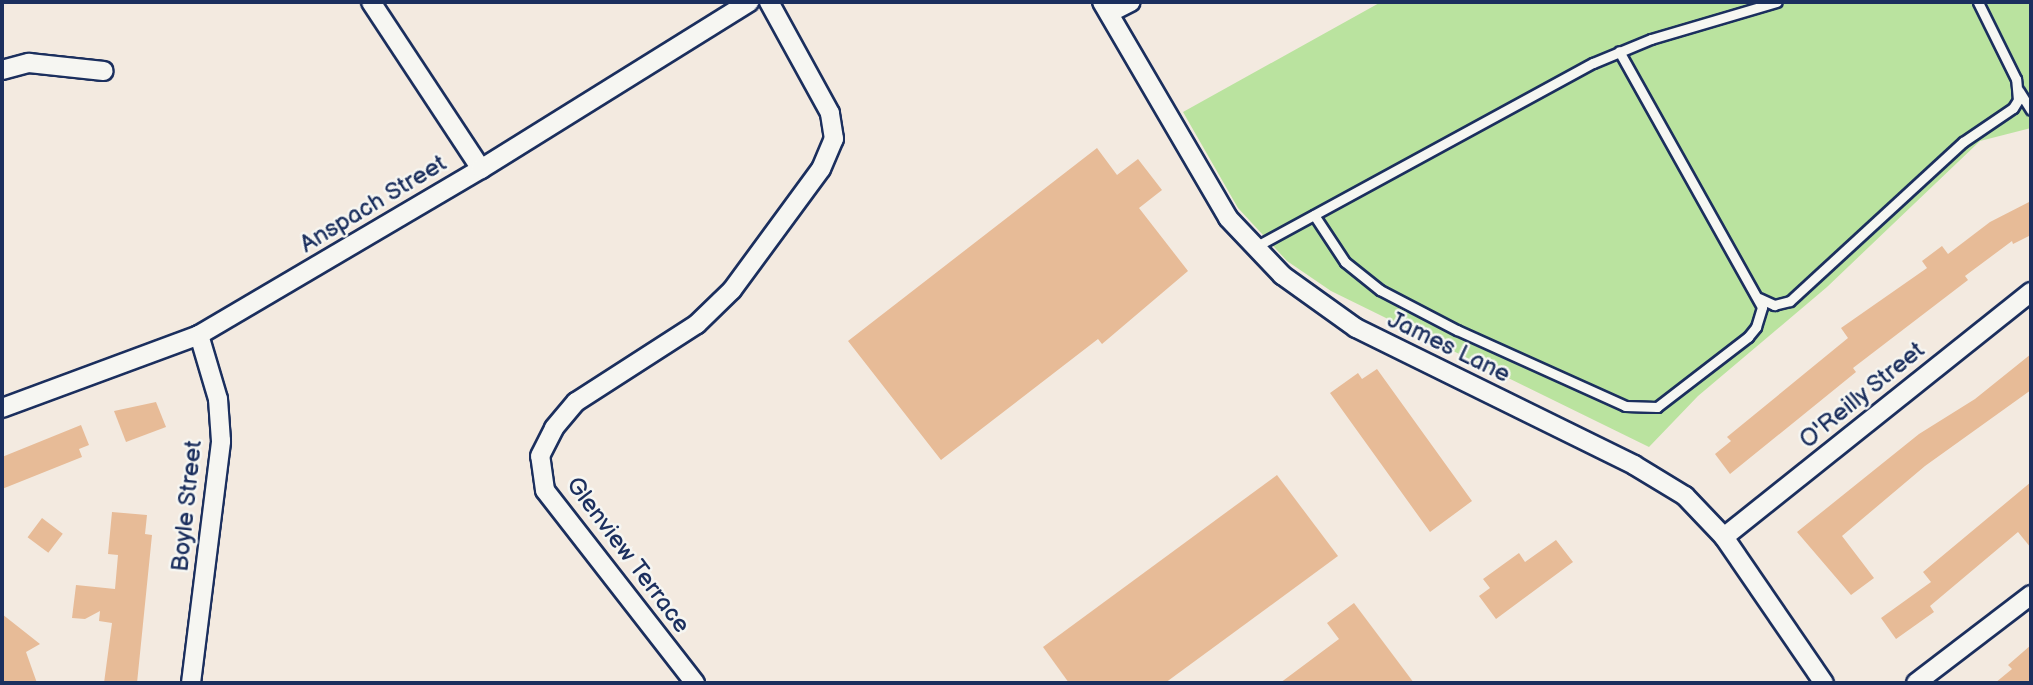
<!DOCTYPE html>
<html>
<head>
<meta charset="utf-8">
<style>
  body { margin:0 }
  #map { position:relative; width:2033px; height:685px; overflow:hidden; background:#f3eae0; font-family:"Balsamiq Sans",sans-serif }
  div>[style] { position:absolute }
  .green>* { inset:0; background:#bae39f }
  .building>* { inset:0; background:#e7bb97; transform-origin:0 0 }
  .roads { filter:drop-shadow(2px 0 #1b2f5e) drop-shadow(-2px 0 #1b2f5e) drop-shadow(0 2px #1b2f5e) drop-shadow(0 -2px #1b2f5e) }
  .service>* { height:9px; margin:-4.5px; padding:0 4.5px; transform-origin:4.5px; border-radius:4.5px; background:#f6f6f2 }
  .minor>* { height:18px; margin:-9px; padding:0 9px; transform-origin:9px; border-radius:9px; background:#f6f6f2 }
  span { translate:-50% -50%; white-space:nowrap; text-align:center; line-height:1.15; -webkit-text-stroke:5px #f6f6f2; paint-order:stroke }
  .street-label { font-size:24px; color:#1b2f5e }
  .frame { position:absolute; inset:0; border:4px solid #1b2f5e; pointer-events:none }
</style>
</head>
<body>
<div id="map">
  <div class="green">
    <i style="clip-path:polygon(1381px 2px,2031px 2px,2031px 128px,1980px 141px,1827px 287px,1698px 396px,1649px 447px,1331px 291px,1287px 261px,1238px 208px,1183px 112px)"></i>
  </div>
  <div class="building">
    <i style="clip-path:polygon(1097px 148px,1117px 175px,1138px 159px,1162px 190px,1139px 208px,1188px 271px,1102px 344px,1098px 339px,941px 460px,848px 341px)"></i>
    <i style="clip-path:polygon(2031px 201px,2031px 235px,2013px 244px,2012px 241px,1965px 276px,1968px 280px,1853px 368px,1856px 372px,1730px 474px,1715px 454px,1731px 441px,1727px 437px,1848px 338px,1841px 328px,1927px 268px,1922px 261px,1942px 246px,1948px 254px,1990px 222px)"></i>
    <i style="clip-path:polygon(2031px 354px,2031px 390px,1925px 466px,1842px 536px,1874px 578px,1851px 595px,1797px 532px,1919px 434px,1975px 399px)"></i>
    <i style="clip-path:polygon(1377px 369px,1472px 501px,1430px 532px,1330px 393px,1358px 373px,1362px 379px)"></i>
    <i style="clip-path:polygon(156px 402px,166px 427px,126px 442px,114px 411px)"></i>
    <i style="clip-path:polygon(81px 425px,89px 445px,79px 449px,82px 457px,2px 489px,2px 457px)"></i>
    <i style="clip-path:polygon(1277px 475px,1338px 556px,1165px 683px,1069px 683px,1043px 647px)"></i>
    <i style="clip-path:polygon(2031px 482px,2031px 548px,2018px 532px,1930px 606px,1934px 612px,1896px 639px,1881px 618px,1931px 582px,1923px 572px)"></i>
    <i style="clip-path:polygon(112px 512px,147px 515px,145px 534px,152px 535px,137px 683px,104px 683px,112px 623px,99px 621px,100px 611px,85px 619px,72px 618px,76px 585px,115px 589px,118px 555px,108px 554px)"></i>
    <i style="left:42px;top:518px;width:26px;height:24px;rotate:37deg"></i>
    <i style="clip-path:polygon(1556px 540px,1573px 562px,1496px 619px,1479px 596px,1490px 588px,1483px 579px,1519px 553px,1525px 562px)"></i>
    <i style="clip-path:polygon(1354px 603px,1414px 683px,1280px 683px,1339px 639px,1327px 623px)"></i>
    <i style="clip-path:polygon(2px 614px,40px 644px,26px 652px,37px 683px,2px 683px)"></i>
    <i style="clip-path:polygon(2031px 645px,2031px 683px,1995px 683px,2012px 669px,2008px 665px)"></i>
  </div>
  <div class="roads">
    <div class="service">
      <i style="left:2019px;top:91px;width:22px;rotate:58deg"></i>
      <i style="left:1314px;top:215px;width:56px;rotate:56.6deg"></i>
      <i style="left:1345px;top:262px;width:45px;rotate:38.7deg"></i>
      <i style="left:1380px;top:290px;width:87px;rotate:27.5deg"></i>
      <i style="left:1457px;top:330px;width:184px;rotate:24.3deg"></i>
      <i style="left:1625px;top:406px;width:32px;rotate:2deg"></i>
      <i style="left:1657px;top:407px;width:115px;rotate:-37.6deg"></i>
      <i style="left:1748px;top:337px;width:13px;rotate:-51deg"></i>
      <i style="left:1756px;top:327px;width:21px;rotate:-73deg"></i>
      <i style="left:1762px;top:307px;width:293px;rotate:-119.2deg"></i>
      <i style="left:1255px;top:247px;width:385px;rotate:-28.6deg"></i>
      <i style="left:1593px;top:63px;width:63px;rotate:-22.5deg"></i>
      <i style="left:1651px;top:39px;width:131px;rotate:-16.4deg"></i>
      <i style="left:1759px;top:298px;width:17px;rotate:25deg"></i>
      <i style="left:1774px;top:305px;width:16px;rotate:-14deg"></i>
      <i style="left:1790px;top:301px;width:235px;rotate:-42.6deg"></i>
      <i style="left:1963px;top:142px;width:60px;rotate:-34.2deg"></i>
      <i style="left:2013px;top:108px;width:9px;rotate:-58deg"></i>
      <i style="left:2018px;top:100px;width:21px;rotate:-95deg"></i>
      <i style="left:2016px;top:79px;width:86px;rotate:-116.3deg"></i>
    </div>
    <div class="minor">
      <i style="left:371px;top:2px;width:200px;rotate:56.6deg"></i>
      <i style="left:1102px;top:2px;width:250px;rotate:59.7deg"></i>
      <i style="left:1228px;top:218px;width:79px;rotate:46.5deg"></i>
      <i style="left:1282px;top:275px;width:91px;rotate:35.6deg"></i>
      <i style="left:1356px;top:328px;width:310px;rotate:26.2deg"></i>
      <i style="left:1634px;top:465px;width:60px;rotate:31.3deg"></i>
      <i style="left:1685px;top:496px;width:57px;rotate:46.4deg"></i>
      <i style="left:1724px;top:537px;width:177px;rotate:55.6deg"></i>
      <i style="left:1111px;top:12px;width:22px;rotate:-27deg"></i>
      <i style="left:2px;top:70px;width:28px;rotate:-15deg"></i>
      <i style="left:29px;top:63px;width:75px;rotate:6.1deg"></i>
      <i style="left:2px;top:408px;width:210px;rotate:-20.3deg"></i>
      <i style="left:199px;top:335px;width:327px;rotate:-30.5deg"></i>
      <i style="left:481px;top:169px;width:316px;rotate:-31.9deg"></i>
      <i style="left:1724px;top:537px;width:393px;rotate:-38.6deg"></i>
      <i style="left:191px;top:683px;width:244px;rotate:-82.9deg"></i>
      <i style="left:221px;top:441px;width:42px;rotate:-94.1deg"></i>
      <i style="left:218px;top:399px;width:67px;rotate:-106.5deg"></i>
      <i style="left:695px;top:683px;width:244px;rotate:-127.9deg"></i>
      <i style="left:545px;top:490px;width:34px;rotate:-98deg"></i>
      <i style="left:540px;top:456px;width:31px;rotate:-63deg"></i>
      <i style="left:554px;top:428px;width:34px;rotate:-50deg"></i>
      <i style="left:576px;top:402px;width:144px;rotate:-32.8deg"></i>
      <i style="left:697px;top:324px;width:49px;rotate:-44.2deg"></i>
      <i style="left:732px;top:290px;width:150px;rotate:-53.7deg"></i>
      <i style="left:821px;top:169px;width:33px;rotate:-67deg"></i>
      <i style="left:834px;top:139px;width:26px;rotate:-99deg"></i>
      <i style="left:830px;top:113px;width:127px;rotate:-118.8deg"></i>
      <i style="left:1916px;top:683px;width:145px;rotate:-37.4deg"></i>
    </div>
  </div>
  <div class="street-label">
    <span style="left:373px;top:204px;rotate:-31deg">Anspach Street</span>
    <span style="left:1449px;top:347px;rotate:26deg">James Lane</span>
    <span style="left:1862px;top:395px;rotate:-39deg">O'Reilly Street</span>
    <span style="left:187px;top:506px;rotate:-84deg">Boyle Street</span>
    <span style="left:628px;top:555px;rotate:53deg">Glenview Terrace</span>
  </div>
  <div class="frame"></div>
</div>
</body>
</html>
